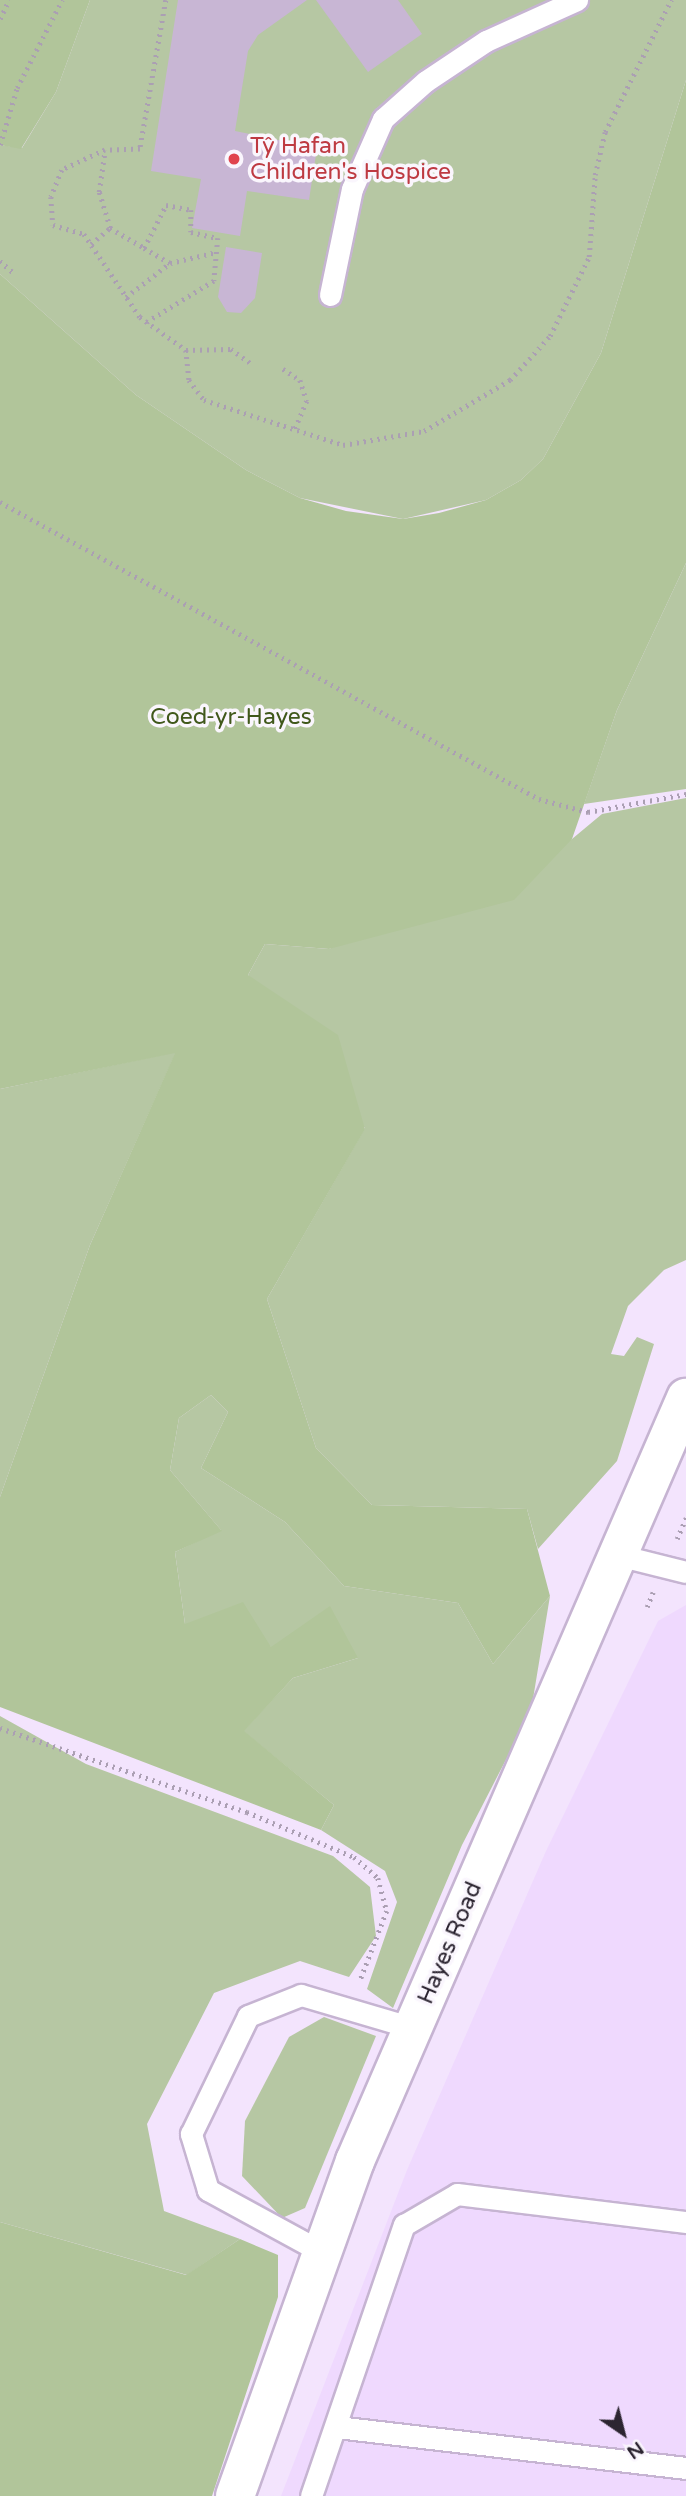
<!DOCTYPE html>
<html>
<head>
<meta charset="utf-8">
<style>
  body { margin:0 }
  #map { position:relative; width:686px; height:2496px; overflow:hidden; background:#f3e4fd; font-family:"Varela Round",sans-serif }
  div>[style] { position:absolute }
  .built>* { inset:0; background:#efd9fe }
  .green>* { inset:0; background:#b6c7a3 }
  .forest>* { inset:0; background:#b1c59a }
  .building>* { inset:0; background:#c8b6d4 }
  .path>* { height:4.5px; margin-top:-2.25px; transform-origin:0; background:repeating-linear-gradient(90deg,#ab9fb3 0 2px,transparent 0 7px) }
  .roads { filter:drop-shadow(2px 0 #c6b4d2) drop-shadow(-2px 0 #c6b4d2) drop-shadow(0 2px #c6b4d2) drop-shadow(0 -2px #c6b4d2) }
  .lane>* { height:21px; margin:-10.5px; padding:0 10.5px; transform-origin:10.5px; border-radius:10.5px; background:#fff }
  .secondary>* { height:38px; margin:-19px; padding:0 19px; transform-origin:19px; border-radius:19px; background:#fff }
  .dots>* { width:19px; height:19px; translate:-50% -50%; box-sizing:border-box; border:4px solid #faf6fd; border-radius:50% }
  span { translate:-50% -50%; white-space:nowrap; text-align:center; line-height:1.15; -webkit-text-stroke:7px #faf6fd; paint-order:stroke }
  .health-label { font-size:23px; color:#be3a42 }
  .left { translate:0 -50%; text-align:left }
  .park-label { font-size:23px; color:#40581b }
  .street-label { font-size:23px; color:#2c2531 }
  .north { position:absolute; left:588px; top:2398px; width:70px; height:70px; -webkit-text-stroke:5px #faf6fd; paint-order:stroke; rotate:145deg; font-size:19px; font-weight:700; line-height:28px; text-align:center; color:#2c2531 }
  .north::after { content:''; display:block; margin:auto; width:24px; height:32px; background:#2c2531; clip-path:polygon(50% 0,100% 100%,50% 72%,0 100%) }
</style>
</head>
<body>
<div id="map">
  <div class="built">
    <i style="clip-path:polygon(686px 1605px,686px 2496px,281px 2496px,407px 2170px,546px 1851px,658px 1621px)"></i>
  </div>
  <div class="green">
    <i style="clip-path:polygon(90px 0,686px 0,686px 80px,601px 353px,543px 459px,521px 480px,486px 500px,403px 519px,300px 498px,246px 470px,136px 395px,0 274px,0 145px,22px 148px,56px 92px)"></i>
    <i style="clip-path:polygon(686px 563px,686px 789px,584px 804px,617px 710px)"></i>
    <i style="clip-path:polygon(686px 798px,686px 1260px,664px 1270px,628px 1306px,611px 1354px,624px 1356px,637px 1337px,654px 1344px,617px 1461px,538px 1549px,527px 1509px,372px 1505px,316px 1448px,267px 1299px,365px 1128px,248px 975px,265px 944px,329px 949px,572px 839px,602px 814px)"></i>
    <i style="clip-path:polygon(176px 1052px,90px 1245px,0 1497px,0 1089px)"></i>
    <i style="clip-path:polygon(211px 1395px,228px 1412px,201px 1468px,285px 1522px,344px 1586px,458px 1603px,493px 1664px,550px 1596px,531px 1711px,462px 1845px,393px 2008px,367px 1989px,397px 1902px,385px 1871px,321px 1830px,334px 1805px,243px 1731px,293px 1678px,358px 1658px,271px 1647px,185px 1624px,175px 1552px,221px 1530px,170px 1470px,179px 1418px)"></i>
    <i style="clip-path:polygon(0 1716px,86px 1764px,333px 1856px,370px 1887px,376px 1936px,349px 1977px,300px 1961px,214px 1993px,147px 2124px,164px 2211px,240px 2239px,187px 2275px,0 2222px)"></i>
    <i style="clip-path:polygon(324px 2017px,376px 2036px,305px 2208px,282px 2218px,242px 2176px,245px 2121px,289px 2037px)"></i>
  </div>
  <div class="forest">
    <i style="clip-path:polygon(0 0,90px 0,56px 92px,21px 149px,0 145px)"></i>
    <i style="clip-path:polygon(686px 80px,686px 563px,617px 710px,572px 839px,514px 900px,329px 949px,265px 944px,248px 975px,338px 1035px,365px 1129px,267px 1299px,316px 1448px,372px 1505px,527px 1509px,550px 1596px,493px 1664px,458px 1603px,344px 1586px,285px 1522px,201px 1468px,228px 1412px,211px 1395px,179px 1418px,170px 1470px,222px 1531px,175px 1552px,185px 1624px,243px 1602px,271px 1647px,330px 1606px,358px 1658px,293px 1678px,244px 1731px,334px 1805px,321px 1830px,0 1707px,0 1497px,90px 1245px,175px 1053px,0 1089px,0 274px,136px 395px,246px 470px,300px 498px,346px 511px,403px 519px,439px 513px,486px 500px,521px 480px,543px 459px,601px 353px)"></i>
    <i style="clip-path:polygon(0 2222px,186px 2275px,240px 2239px,278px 2255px,278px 2297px,212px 2496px,0 2496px)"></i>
  </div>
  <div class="building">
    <i style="clip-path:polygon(178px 0,307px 0,258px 35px,248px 51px,235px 131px,317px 148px,309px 200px,247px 191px,240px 236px,192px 228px,201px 179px,151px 171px)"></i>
    <i style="clip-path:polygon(316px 0,398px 0,422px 34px,368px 72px)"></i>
    <i style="clip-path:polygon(226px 247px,262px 253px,255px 298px,241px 313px,227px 312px,218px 297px)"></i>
  </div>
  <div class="path">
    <i style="left:166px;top:0;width:151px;rotate:99.9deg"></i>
    <i style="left:140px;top:149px;width:35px;rotate:178deg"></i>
    <i style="left:105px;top:150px;width:47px;rotate:155.1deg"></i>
    <i style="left:62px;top:170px;width:29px;rotate:112deg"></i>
    <i style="left:51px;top:197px;width:28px;rotate:86deg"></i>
    <i style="left:53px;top:225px;width:32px;rotate:16deg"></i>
    <i style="left:84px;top:234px;width:100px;rotate:56deg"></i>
    <i style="left:140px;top:317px;width:57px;rotate:35.7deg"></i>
    <i style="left:186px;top:350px;width:45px;rotate:-1.3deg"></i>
    <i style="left:231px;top:349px;width:24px;rotate:36deg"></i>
    <i style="left:0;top:19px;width:21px;rotate:-65deg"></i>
    <i style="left:0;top:145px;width:59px;rotate:-73.4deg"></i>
    <i style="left:17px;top:88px;width:99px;rotate:-62.9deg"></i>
    <i style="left:110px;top:228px;width:39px;rotate:30deg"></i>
    <i style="left:144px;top:248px;width:48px;rotate:-62.9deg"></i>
    <i style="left:166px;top:205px;width:25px;rotate:11deg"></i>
    <i style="left:191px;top:210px;width:22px;rotate:90deg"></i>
    <i style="left:191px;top:232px;width:28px;rotate:13deg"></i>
    <i style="left:218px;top:238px;width:43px;rotate:95.3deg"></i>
    <i style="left:214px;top:281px;width:79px;rotate:148.5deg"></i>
    <i style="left:91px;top:244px;width:25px;rotate:-40deg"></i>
    <i style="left:110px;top:228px;width:38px;rotate:-107deg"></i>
    <i style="left:99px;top:192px;width:42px;rotate:-81.9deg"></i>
    <i style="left:144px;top:248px;width:30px;rotate:30deg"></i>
    <i style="left:170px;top:263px;width:48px;rotate:-13.2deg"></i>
    <i style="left:0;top:261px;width:18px;rotate:41deg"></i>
    <i style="left:126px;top:297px;width:56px;rotate:-37.7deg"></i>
    <i style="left:186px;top:350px;width:30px;rotate:84deg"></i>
    <i style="left:189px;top:380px;width:25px;rotate:53deg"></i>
    <i style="left:204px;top:400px;width:146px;rotate:17.9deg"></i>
    <i style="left:343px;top:445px;width:82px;rotate:-9.8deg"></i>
    <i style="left:424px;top:431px;width:100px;rotate:-30.7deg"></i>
    <i style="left:510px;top:380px;width:59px;rotate:-47.7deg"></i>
    <i style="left:550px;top:336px;width:88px;rotate:-63.7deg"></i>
    <i style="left:589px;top:257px;width:82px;rotate:-85.8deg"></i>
    <i style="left:595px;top:175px;width:44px;rotate:-76.9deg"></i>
    <i style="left:605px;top:132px;width:148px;rotate:-63.4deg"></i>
    <i style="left:283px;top:369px;width:20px;rotate:33deg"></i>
    <i style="left:300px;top:380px;width:22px;rotate:72deg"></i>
    <i style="left:307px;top:401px;width:33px;rotate:113deg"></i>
    <i style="left:0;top:502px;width:615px;rotate:28.86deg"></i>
    <i style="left:539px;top:799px;width:51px;rotate:14.9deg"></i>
    <i style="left:588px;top:812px;width:100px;rotate:-10.4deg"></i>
    <i style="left:677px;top:1539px;width:23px;rotate:-67deg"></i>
    <i style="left:647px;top:1607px;width:16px;rotate:-68deg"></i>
    <i style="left:0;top:1728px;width:261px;rotate:18.8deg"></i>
    <i style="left:247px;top:1812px;width:116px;rotate:22.8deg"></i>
    <i style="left:354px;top:1857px;width:32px;rotate:41deg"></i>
    <i style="left:378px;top:1878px;width:34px;rotate:75deg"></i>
    <i style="left:387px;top:1911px;width:75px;rotate:111.1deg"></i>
  </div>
  <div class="roads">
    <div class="lane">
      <i style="left:330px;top:295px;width:108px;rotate:-78.3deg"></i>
      <i style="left:352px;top:189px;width:77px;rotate:-66.1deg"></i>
      <i style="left:383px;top:119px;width:57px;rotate:-41.5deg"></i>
      <i style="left:426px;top:81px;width:72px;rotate:-33.7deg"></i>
      <i style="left:486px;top:41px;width:100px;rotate:-24.3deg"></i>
      <i style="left:618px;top:1555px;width:70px;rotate:14deg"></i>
      <i style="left:320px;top:2251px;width:128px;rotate:-151.4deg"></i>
      <i style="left:208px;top:2190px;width:59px;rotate:-106.9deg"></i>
      <i style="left:191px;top:2134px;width:131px;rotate:-64.2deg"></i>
      <i style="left:248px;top:2016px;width:57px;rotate:-21.6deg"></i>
      <i style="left:301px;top:1995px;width:117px;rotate:16.4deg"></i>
      <i style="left:337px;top:2427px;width:351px;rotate:6.7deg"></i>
      <i style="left:311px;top:2496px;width:287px;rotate:-71.1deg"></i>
      <i style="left:404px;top:2225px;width:61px;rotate:-30.3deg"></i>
      <i style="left:457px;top:2194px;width:231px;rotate:7deg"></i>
    </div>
    <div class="secondary">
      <i style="left:235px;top:2496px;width:356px;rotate:-70.3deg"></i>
      <i style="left:355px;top:2161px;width:832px;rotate:-66.55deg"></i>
    </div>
  </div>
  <div class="dots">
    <i style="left:234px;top:159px;background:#e0444e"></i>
  </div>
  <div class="health-label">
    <span class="left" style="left:250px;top:159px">Tŷ Hafan<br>Children's Hospice</span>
  </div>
  <div class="park-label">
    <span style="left:231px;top:717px">Coed-yr-Hayes</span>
  </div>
  <div class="street-label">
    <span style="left:450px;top:1943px;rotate:-67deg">Hayes Road</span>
  </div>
  <div class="north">N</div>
</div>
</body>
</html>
